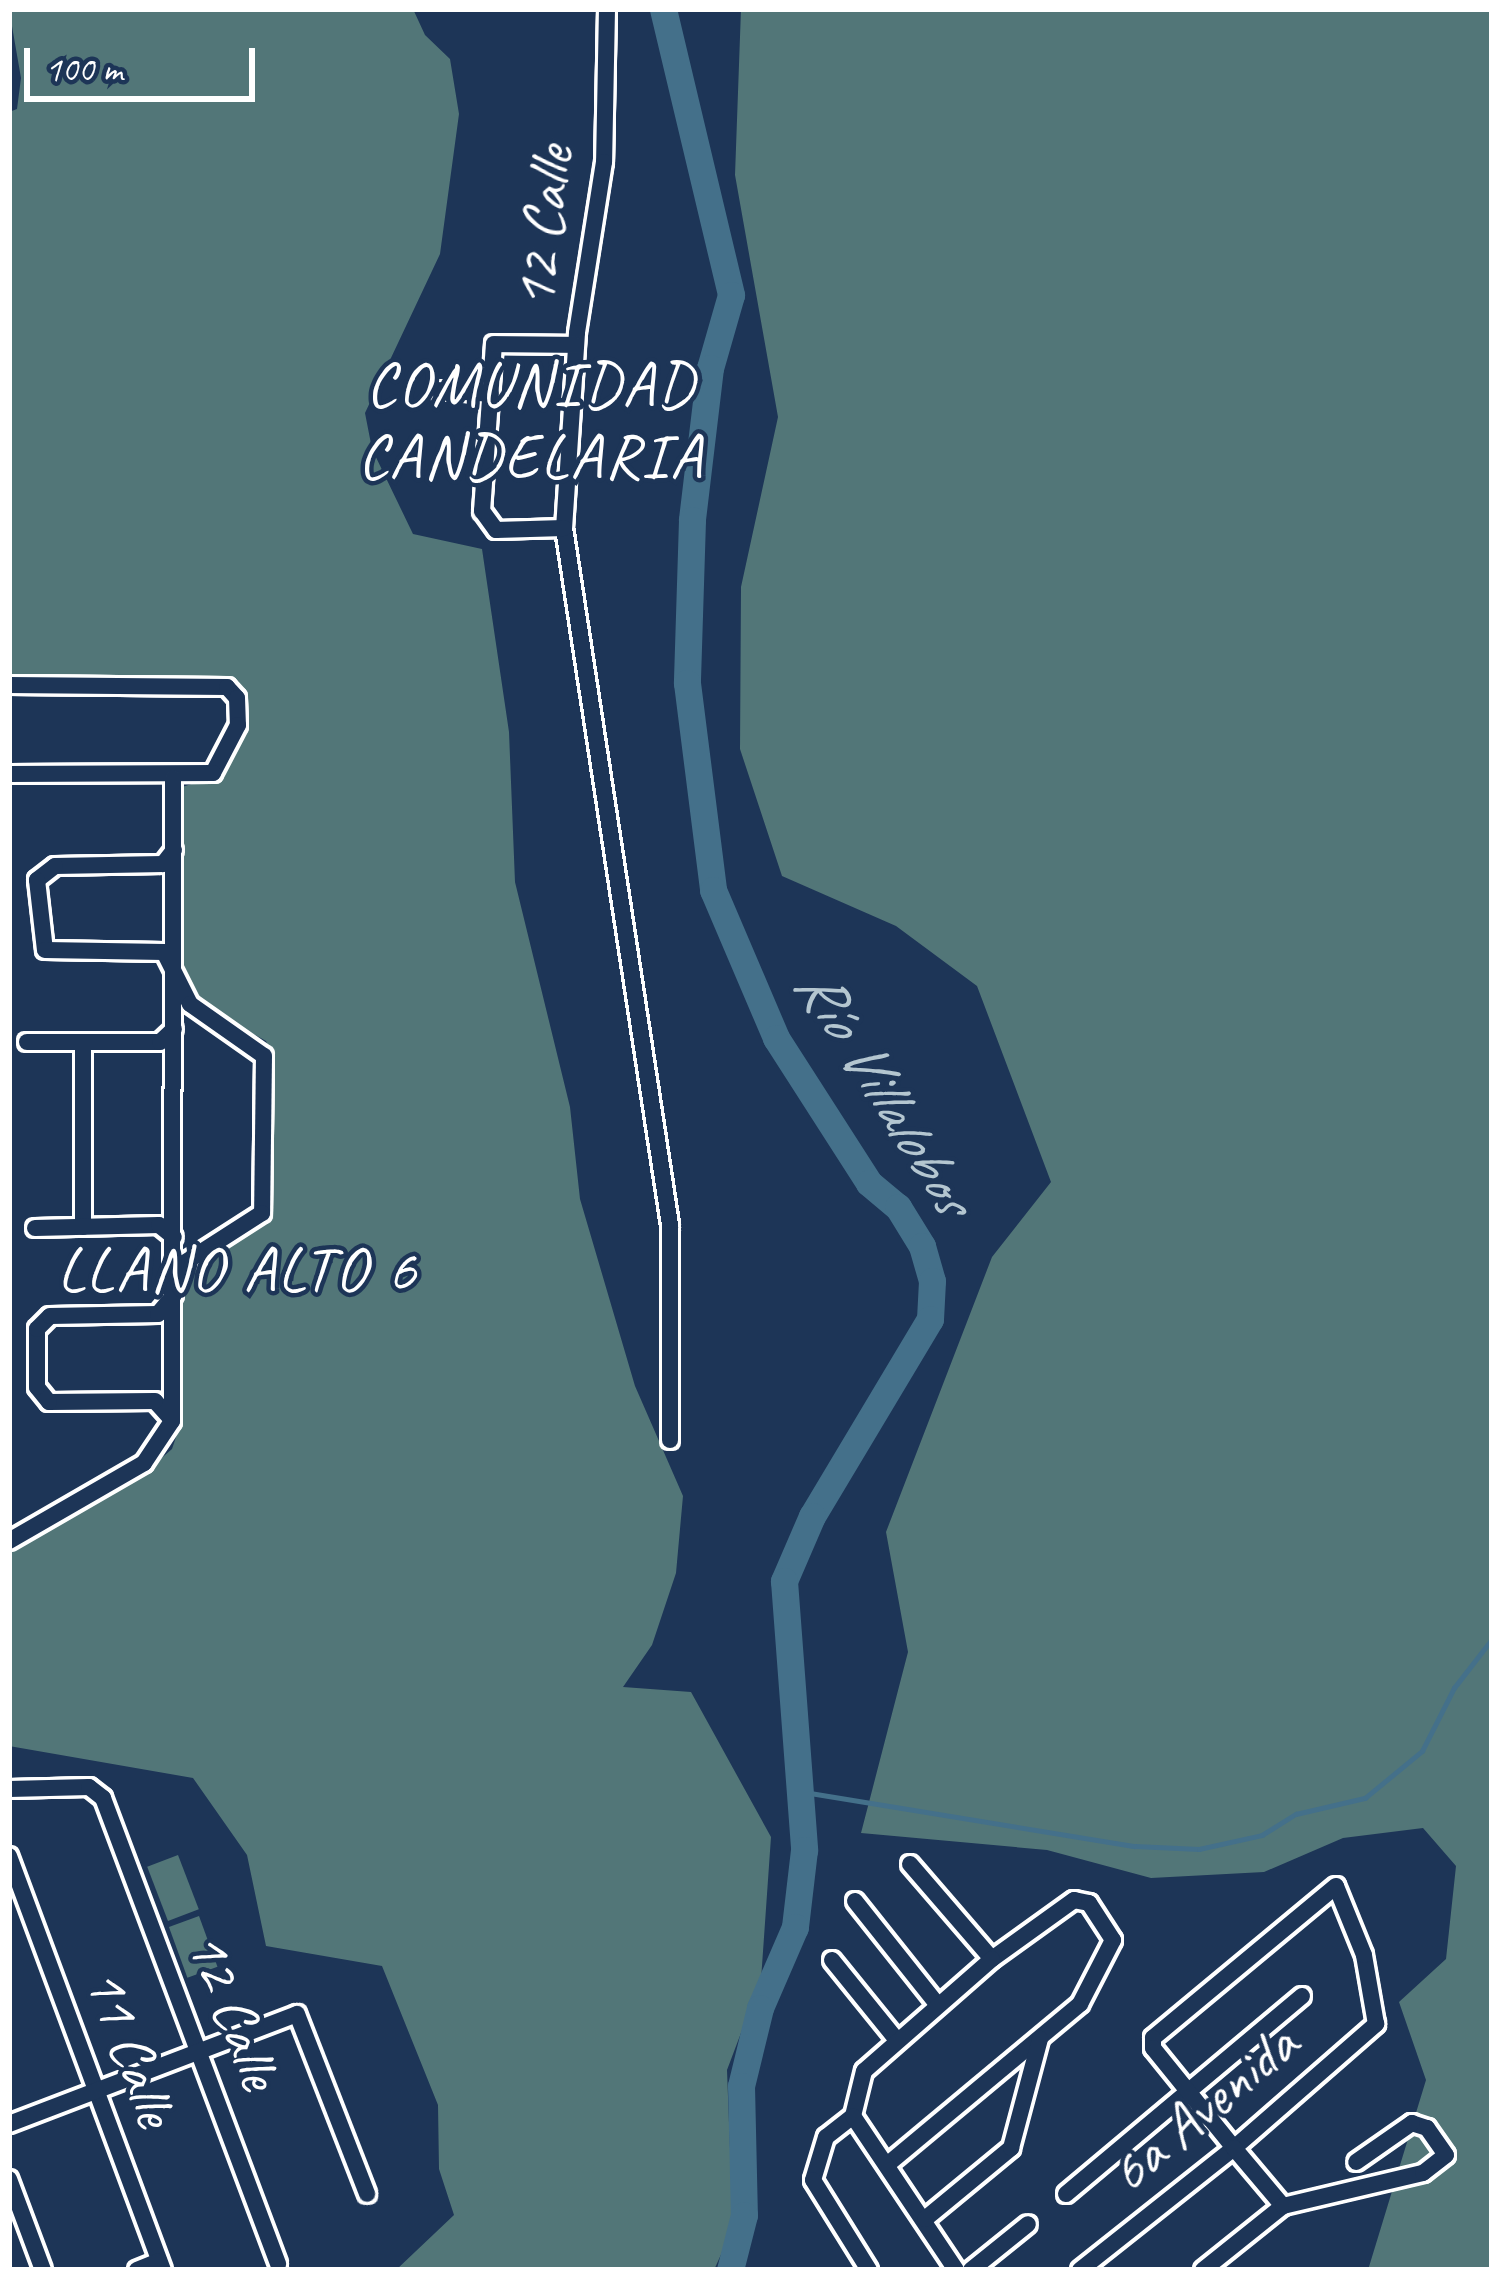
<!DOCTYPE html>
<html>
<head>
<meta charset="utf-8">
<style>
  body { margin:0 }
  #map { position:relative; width:1501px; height:2279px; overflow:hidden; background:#1d3557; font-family:Caveat,sans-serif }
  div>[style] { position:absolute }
  .green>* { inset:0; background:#527678; transform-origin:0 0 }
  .stream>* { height:4.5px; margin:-2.25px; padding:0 2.25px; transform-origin:2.25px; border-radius:2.25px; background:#44708a }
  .river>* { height:27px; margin:-13.5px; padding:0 13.5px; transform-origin:13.5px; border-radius:13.5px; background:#44708a }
  .roads { filter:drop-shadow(3px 0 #fff) drop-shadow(-3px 0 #fff) drop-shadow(0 3px #fff) drop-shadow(0 -3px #fff) }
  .minor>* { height:16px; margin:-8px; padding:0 8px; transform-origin:8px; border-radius:8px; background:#1d3557 }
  span { translate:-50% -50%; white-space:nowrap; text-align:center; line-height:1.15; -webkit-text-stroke:9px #1d3557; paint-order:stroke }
  .street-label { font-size:60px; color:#fff }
  .neighbourhood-label { font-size:63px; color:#fff; letter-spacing:3px }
  .water-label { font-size:63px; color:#b4c6d0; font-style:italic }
  .frame { position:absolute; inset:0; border:12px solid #fff; pointer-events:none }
  .scale { position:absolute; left:24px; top:48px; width:231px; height:54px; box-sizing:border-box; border:6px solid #fff; border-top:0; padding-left:15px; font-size:36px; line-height:42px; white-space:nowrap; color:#fff; -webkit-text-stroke:9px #1d3557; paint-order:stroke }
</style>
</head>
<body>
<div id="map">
  <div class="green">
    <i style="clip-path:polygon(9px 9px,413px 9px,425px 35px,450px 59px,459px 114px,440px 254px,365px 413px,372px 449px,413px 534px,482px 549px,509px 732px,515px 882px,570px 1107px,580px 1199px,635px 1386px,683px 1496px,676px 1573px,652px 1645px,623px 1687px,691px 1692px,771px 1837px,761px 1980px,727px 2070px,733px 2228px,714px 2270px,396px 2270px,454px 2215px,439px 2169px,438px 2105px,382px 1966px,266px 1946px,247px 1855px,193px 1778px,9px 1746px,9px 1550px,136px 1480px,172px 1449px,182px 1419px,183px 1283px,195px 1265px,269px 1214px,271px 1054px,266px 1041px,199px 1004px,182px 977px,182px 787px,223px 774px,243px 736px,242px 695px,9px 680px,9px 112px,17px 109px,21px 78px)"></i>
    <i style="clip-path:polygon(741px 9px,1492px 9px,1492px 2270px,1368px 2270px,1426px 2080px,1399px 2002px,1446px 1959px,1456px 1866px,1423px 1828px,1343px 1838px,1264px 1872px,1151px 1878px,1047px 1850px,861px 1833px,908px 1652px,886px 1532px,992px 1257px,1051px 1182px,977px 986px,896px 926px,782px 876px,740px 749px,741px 587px,778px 417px,735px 175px)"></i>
    <i style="left:178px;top:1855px;width:58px;height:33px;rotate:69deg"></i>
    <i style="left:199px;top:1916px;width:54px;height:32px;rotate:70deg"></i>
  </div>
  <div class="stream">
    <i style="left:804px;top:1792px;width:335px;rotate:9.3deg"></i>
    <i style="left:1135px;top:1846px;width:64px;rotate:2.7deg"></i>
    <i style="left:1199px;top:1849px;width:65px;rotate:-12.5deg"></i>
    <i style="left:1262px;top:1835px;width:40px;rotate:-32deg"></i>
    <i style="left:1296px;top:1814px;width:71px;rotate:-13.1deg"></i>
    <i style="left:1365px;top:1798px;width:74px;rotate:-39.5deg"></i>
    <i style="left:1422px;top:1751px;width:71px;rotate:-63.1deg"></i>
    <i style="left:1454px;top:1688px;width:62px;rotate:-52.2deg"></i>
  </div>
  <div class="river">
    <i style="left:663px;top:9px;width:294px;rotate:76.6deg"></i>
    <i style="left:731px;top:295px;width:76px;rotate:106deg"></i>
    <i style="left:710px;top:368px;width:153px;rotate:96.8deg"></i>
    <i style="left:692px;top:520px;width:163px;rotate:91.8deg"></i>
    <i style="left:687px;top:683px;width:209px;rotate:82.8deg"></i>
    <i style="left:713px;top:890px;width:161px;rotate:66.9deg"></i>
    <i style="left:776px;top:1038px;width:172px;rotate:57.3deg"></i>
    <i style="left:869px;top:1183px;width:38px;rotate:40deg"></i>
    <i style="left:898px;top:1207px;width:46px;rotate:58.4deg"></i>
    <i style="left:922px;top:1246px;width:36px;rotate:74deg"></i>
    <i style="left:932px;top:1281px;width:38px;rotate:93deg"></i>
    <i style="left:930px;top:1319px;width:230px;rotate:120.9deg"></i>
    <i style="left:812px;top:1516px;width:71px;rotate:113.3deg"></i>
    <i style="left:784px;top:1581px;width:270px;rotate:85.7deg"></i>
    <i style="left:804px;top:1850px;width:78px;rotate:96.7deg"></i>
    <i style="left:795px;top:1927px;width:88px;rotate:113.4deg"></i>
    <i style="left:760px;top:2008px;width:80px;rotate:103.7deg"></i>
    <i style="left:741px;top:2086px;width:129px;rotate:88.7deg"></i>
    <i style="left:744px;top:2215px;width:57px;rotate:104.3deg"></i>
  </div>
  <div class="roads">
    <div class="minor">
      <i style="left:607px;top:9px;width:153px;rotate:91.1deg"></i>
      <i style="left:604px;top:162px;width:173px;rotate:99deg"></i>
      <i style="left:577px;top:333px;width:195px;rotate:93.8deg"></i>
      <i style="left:564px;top:528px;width:705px;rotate:81.35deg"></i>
      <i style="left:670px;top:1225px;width:215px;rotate:90deg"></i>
      <i style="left:438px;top:390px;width:53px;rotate:4.3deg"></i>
      <i style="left:564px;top:528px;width:68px;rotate:178.3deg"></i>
      <i style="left:496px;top:530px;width:24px;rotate:-126deg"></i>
      <i style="left:482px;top:511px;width:167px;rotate:-85.9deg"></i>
      <i style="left:494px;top:344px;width:82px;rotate:0.7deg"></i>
      <i style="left:9px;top:685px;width:218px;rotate:0.5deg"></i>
      <i style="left:227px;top:687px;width:15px;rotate:48deg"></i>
      <i style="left:237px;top:698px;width:27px;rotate:88deg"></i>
      <i style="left:238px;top:725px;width:54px;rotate:117.5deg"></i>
      <i style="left:213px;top:773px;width:204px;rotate:179.7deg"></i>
      <i style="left:174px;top:850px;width:18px;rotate:128deg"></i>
      <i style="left:163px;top:864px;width:108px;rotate:178.9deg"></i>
      <i style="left:55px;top:866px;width:23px;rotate:142deg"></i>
      <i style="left:37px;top:880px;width:70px;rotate:83.5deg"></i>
      <i style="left:45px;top:950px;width:119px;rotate:1deg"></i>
      <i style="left:164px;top:952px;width:58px;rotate:63.4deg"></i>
      <i style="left:190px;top:1004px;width:90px;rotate:35.1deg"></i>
      <i style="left:264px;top:1056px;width:157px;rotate:90.7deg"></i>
      <i style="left:262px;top:1213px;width:93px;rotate:147.3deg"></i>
      <i style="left:184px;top:1263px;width:20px;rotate:117deg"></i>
      <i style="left:27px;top:1042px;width:133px"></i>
      <i style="left:160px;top:1042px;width:19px;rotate:-43deg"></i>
      <i style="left:83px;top:1042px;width:185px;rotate:90deg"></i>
      <i style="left:35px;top:1228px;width:124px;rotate:-1.4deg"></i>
      <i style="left:159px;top:1225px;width:19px;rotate:39deg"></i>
      <i style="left:172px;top:1420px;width:25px;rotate:-132deg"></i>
      <i style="left:155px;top:1401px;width:106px;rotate:179.5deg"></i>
      <i style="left:49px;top:1402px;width:19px;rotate:-129deg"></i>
      <i style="left:37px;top:1387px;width:58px;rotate:-90deg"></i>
      <i style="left:37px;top:1329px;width:18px;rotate:-45deg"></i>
      <i style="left:50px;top:1316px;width:108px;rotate:-1.1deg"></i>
      <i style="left:158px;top:1314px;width:25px;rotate:-50deg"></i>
      <i style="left:9px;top:1541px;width:156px;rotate:-30deg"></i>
      <i style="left:144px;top:1463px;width:50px;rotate:-56.3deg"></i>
      <i style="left:172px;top:1421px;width:643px;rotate:-89.91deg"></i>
      <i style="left:9px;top:1789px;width:80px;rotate:-1.4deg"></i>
      <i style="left:89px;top:1787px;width:18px;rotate:38deg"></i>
      <i style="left:103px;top:1798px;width:498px;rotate:69.4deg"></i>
      <i style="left:9px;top:1856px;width:442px;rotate:69.6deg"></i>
      <i style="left:910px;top:1864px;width:125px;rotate:49.2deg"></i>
      <i style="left:855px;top:1901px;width:132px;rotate:51.5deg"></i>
      <i style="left:832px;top:1960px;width:102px;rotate:51deg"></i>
      <i style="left:853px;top:2116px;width:34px;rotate:142deg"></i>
      <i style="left:826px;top:2137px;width:45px;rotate:106.8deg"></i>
      <i style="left:813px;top:2180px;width:106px;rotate:58.1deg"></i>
      <i style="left:9px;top:2124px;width:308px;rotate:-20.9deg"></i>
      <i style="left:297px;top:2014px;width:193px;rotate:68.7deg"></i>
      <i style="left:888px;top:2164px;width:250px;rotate:-39.8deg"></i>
      <i style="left:1080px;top:2004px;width:72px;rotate:-62.7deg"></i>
      <i style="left:1113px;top:1940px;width:44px;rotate:-123deg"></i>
      <i style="left:1089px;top:1903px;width:15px;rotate:-169deg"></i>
      <i style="left:1074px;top:1900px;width:101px;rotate:144.3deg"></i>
      <i style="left:992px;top:1959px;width:170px;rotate:138.8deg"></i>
      <i style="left:864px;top:2071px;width:46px;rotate:103.7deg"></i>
      <i style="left:853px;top:2116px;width:185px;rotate:56.2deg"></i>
      <i style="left:9px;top:2179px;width:97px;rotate:69.5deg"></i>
      <i style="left:1066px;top:2194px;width:308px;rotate:-40deg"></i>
      <i style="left:925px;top:2219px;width:112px;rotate:-39.5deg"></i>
      <i style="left:1011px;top:2148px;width:113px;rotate:-75.1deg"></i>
      <i style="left:137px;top:2270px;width:24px;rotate:-22deg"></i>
      <i style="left:971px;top:2270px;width:73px;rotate:-38.9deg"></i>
      <i style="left:1080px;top:2270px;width:196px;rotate:-38.4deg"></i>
      <i style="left:1234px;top:2148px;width:189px;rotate:-41.1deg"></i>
      <i style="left:1376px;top:2024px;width:70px;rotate:-99.9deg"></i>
      <i style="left:1364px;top:1955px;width:74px;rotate:-112.1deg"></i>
      <i style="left:1336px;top:1886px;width:238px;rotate:140.3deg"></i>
      <i style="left:1153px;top:2038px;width:10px;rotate:90deg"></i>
      <i style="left:1153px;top:2048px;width:129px;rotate:51deg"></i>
      <i style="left:1234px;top:2148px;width:76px;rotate:49.8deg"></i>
      <i style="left:1203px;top:2270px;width:102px;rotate:-38.7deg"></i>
      <i style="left:1283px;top:2206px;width:144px;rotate:-13.3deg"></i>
      <i style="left:1423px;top:2173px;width:29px;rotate:-38deg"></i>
      <i style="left:1446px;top:2155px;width:33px;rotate:-125deg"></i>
      <i style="left:1427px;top:2128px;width:16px;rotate:-162deg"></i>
      <i style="left:1412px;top:2123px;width:68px;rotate:145.1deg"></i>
    </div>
  </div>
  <div class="street-label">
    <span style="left:543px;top:227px;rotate:-83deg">12 Calle</span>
    <span style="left:234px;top:2010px;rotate:69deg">12 Calle</span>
    <span style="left:131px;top:2047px;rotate:70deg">11 Calle</span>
    <span style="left:1203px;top:2108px;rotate:-40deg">6a Avenida</span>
  </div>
  <div class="neighbourhood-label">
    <span style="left:531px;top:421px">COMUNIDAD<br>CANDELARIA</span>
    <span style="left:238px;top:1270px">LLANO ALTO 6</span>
  </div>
  <div class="water-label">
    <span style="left:884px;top:1090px;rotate:58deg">Río Villalobos</span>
  </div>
  <div class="frame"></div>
  <div class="scale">100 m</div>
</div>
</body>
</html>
